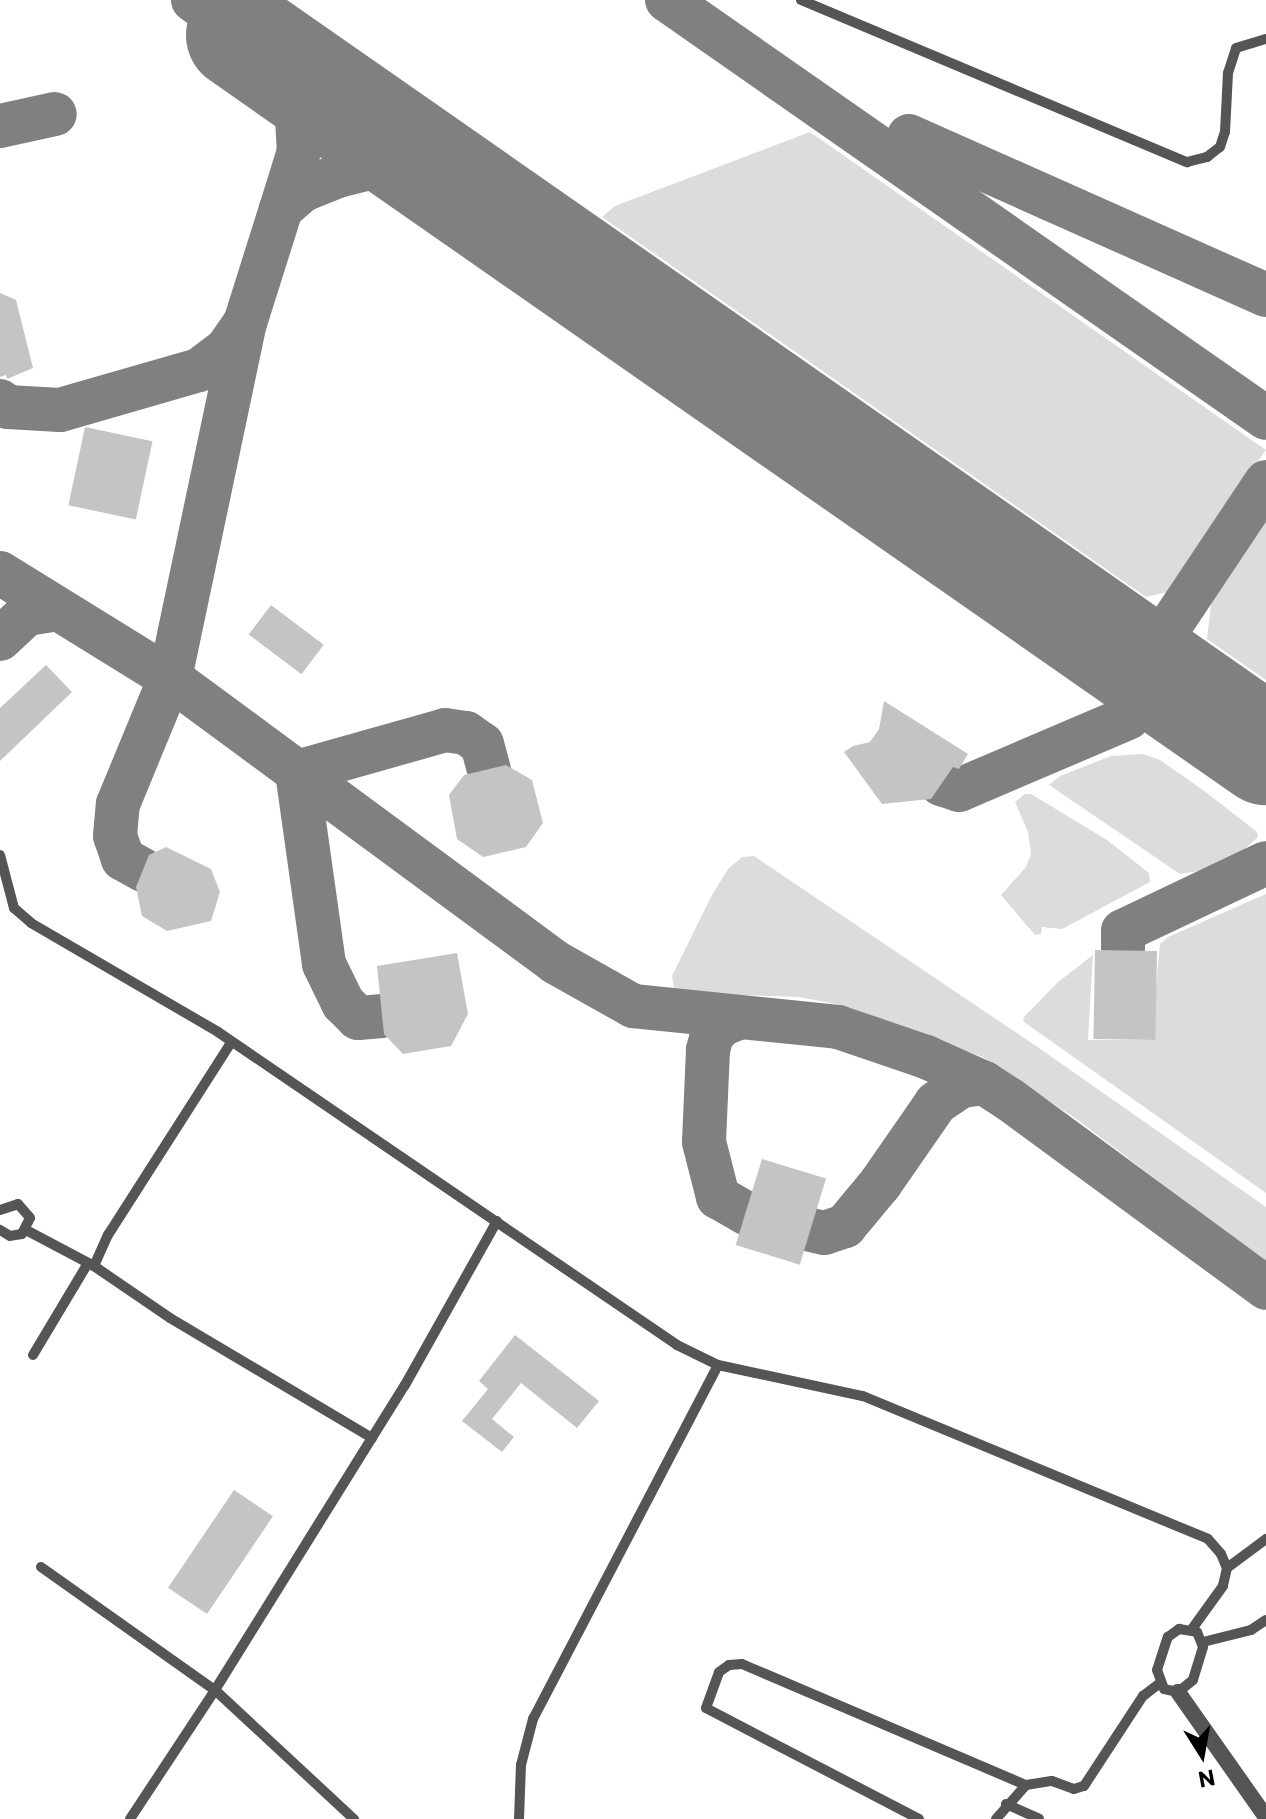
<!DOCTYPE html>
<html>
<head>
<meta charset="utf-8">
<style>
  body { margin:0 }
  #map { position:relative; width:1266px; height:1819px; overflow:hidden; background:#fff; font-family:Commissioner,sans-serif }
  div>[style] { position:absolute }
  .green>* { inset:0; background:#dcdcdc }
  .taxiway>* { height:44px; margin:-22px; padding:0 22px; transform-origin:22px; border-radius:22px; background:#808080 }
  .runway>* { height:110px; margin:-55px; padding:0 55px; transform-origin:55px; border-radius:55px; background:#808080 }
  .building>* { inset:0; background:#c4c4c4; transform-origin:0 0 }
  .service>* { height:10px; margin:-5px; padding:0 5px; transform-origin:5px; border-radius:5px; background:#555 }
  .minor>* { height:16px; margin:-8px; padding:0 8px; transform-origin:8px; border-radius:8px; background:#555 }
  span { translate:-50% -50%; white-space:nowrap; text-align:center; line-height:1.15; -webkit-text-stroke:6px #fff; paint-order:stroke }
  .north { position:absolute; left:1162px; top:1715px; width:80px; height:80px; -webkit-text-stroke:6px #fff; paint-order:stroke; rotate:169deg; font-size:22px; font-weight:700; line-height:32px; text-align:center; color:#000 }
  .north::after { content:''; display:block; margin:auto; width:28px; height:36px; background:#000; clip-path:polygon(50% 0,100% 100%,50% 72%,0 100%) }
</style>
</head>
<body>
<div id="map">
  <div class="green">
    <i style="clip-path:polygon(810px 132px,1266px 450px,1167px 592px,1146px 597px,602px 217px,615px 206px)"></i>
    <i style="clip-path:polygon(1266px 514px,1266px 680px,1207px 639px,1212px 596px)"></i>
    <i style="clip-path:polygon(1143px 754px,1160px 760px,1203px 790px,1257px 832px,1258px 837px,1239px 854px,1205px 870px,1180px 874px,1049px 785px,1060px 776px,1111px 756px)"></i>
    <i style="clip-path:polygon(1025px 794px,1031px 794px,1107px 840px,1149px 873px,1150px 882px,1062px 929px,1042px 927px,1041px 934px,1035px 935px,1001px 895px,1026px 867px,1031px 854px,1028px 832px,1015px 802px)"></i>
    <i style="clip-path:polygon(754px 856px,1039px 1048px,1266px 1207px,1266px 1262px,1075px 1118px,983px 1057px,841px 1005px,799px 997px,689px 993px,674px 988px,672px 976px,712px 895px,728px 869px,742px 857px)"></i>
    <i style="clip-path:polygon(1266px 894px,1266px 1193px,1024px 1022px,1023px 1018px,1058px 982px,1093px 955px,1088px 1040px,1151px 1040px,1160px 944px,1168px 937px)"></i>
  </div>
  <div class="taxiway">
    <i style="left:193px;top:0;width:59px;rotate:36.1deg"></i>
    <i style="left:667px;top:0;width:730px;rotate:34.91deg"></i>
    <i style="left:277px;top:60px;width:60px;rotate:70.7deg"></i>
    <i style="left:297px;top:117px;width:34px;rotate:87deg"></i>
    <i style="left:299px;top:151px;width:61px;rotate:107.2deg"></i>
    <i style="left:0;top:126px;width:56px;rotate:-12.3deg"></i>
    <i style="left:909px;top:136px;width:391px;rotate:24deg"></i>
    <i style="left:0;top:401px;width:10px;rotate:37deg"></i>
    <i style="left:8px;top:407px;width:52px;rotate:3.3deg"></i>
    <i style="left:60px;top:410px;width:145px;rotate:-16.1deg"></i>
    <i style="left:199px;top:370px;width:34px;rotate:-37deg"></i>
    <i style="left:226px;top:350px;width:33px;rotate:-55deg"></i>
    <i style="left:0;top:573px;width:200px;rotate:31.7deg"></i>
    <i style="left:170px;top:678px;width:478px;rotate:36.4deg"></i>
    <i style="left:555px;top:962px;width:90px;rotate:29.4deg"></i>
    <i style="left:633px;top:1006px;width:206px;rotate:5.8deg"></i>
    <i style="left:838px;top:1027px;width:93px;rotate:18.8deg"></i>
    <i style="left:926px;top:1057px;width:64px;rotate:24.1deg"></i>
    <i style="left:984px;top:1083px;width:30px;rotate:33deg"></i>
    <i style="left:1009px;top:1099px;width:319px;rotate:36.3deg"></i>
    <i style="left:0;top:639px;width:37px;rotate:-43deg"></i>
    <i style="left:27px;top:614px;width:30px;rotate:-9deg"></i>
    <i style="left:1144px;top:665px;width:220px;rotate:-56.3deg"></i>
    <i style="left:941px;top:784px;width:19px;rotate:18deg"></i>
    <i style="left:959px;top:790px;width:184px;rotate:-23.1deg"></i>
    <i style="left:143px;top:870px;width:23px;rotate:-151deg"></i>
    <i style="left:123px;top:859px;width:24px;rotate:-109deg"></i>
    <i style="left:115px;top:836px;width:32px;rotate:-85deg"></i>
    <i style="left:118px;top:804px;width:136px;rotate:-67.6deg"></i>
    <i style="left:170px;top:678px;width:363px;rotate:-78.1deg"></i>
    <i style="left:245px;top:323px;width:120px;rotate:-72.5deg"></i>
    <i style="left:281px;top:209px;width:29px;rotate:-41deg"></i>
    <i style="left:303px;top:190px;width:38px;rotate:-22deg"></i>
    <i style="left:338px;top:176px;width:33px;rotate:-14deg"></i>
    <i style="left:370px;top:168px;width:54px;rotate:-6.3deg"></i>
    <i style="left:1123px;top:949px;width:18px;rotate:-90deg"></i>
    <i style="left:1123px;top:931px;width:158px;rotate:-25.4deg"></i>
    <i style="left:382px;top:1016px;width:24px;rotate:175deg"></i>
    <i style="left:358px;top:1018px;width:21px;rotate:-135deg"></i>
    <i style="left:343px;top:1003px;width:43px;rotate:-116deg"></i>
    <i style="left:324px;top:964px;width:194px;rotate:-98deg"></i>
    <i style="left:297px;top:772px;width:154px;rotate:-15.8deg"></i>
    <i style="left:445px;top:730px;width:21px;rotate:8deg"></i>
    <i style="left:466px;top:733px;width:19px;rotate:35deg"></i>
    <i style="left:482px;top:744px;width:27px;rotate:75deg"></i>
    <i style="left:738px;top:1018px;width:16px;rotate:158deg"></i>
    <i style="left:723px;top:1024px;width:16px;rotate:135deg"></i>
    <i style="left:712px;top:1035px;width:16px;rotate:105deg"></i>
    <i style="left:708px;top:1050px;width:92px;rotate:92.5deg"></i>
    <i style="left:704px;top:1142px;width:57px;rotate:75.7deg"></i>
    <i style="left:718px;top:1197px;width:34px;rotate:30deg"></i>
    <i style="left:811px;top:1230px;width:13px;rotate:13deg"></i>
    <i style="left:824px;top:1233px;width:22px;rotate:-18deg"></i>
    <i style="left:845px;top:1226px;width:55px;rotate:-50.2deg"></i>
    <i style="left:880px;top:1184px;width:98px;rotate:-55.3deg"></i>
    <i style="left:936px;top:1103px;width:30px;rotate:-34deg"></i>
    <i style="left:961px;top:1086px;width:23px;rotate:-7deg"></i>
  </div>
  <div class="runway">
    <i style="left:241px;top:35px;width:1250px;rotate:34.9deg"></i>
  </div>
  <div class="building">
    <i style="clip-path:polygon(0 293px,16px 300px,33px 368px,7px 379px,6px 375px,0 377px)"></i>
    <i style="left:85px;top:427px;width:69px;height:80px;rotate:12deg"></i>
    <i style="left:271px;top:605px;width:66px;height:37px;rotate:37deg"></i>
    <i style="clip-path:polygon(46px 665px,72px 692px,0 761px,0 708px)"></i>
    <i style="clip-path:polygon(884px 701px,968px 754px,959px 769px,953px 767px,931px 799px,882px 804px,844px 752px,853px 746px,870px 742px,879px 729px)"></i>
    <i style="clip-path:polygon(506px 765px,532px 780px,543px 823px,526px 847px,483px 857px,457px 839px,449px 795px,464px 775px)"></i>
    <i style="clip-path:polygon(166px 847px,211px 869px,220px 892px,211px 921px,167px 931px,142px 916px,136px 887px,149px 855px)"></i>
    <i style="left:1095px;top:950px;width:62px;height:89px;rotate:1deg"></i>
    <i style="clip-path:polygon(457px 953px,468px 1014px,451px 1046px,403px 1054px,384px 1034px,377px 966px)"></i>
    <i style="left:762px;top:1159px;width:67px;height:90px;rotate:17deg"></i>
    <i style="clip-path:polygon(515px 1335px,599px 1401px,577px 1428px,521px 1383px,492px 1419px,514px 1437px,502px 1452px,462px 1421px,488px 1389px,479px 1381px)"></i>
    <i style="left:234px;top:1490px;width:47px;height:118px;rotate:34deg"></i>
  </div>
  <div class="service">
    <i style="left:801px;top:0;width:419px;rotate:22.8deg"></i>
    <i style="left:1187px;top:162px;width:21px;rotate:-14deg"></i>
    <i style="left:1207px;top:157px;width:16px;rotate:-38deg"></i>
    <i style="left:1220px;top:147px;width:16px;rotate:-72deg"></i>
    <i style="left:1225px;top:132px;width:59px;rotate:-87.1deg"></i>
    <i style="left:1228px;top:73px;width:26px;rotate:-72deg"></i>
    <i style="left:1236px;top:48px;width:31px;rotate:-17deg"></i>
    <i style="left:0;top:855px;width:55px;rotate:75.2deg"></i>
    <i style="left:14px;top:908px;width:23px;rotate:41deg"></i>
    <i style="left:31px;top:923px;width:216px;rotate:30.2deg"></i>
    <i style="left:218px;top:1032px;width:556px;rotate:34.29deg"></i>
    <i style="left:677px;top:1345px;width:46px;rotate:26deg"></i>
    <i style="left:718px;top:1365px;width:148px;rotate:12.1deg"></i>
    <i style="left:863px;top:1396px;width:373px;rotate:22.5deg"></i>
    <i style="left:1208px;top:1539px;width:20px;rotate:49deg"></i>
    <i style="left:1221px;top:1554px;width:15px;rotate:67deg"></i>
    <i style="left:1227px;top:1568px;width:18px;rotate:103deg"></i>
    <i style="left:1223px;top:1586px;width:53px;rotate:125.8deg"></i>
    <i style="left:0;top:1210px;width:19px;rotate:-18deg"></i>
    <i style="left:18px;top:1204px;width:18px;rotate:49deg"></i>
    <i style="left:30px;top:1218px;width:18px;rotate:117deg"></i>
    <i style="left:22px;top:1234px;width:12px;rotate:171deg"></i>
    <i style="left:10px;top:1236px;width:12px;rotate:-149deg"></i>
    <i style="left:26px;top:1230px;width:77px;rotate:27.9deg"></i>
    <i style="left:94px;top:1266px;width:92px;rotate:34.4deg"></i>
    <i style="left:170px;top:1318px;width:235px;rotate:30.7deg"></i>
    <i style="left:94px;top:1266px;width:34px;rotate:-66deg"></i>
    <i style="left:108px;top:1235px;width:228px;rotate:-57.4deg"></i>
    <i style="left:33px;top:1355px;width:107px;rotate:-59.1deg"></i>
    <i style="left:41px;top:1567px;width:213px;rotate:35.3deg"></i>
    <i style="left:215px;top:1690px;width:190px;rotate:42.9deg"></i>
    <i style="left:1227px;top:1568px;width:49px;rotate:-36.6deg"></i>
    <i style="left:1179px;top:1629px;width:18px;rotate:9deg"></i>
    <i style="left:1197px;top:1632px;width:16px;rotate:68deg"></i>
    <i style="left:1203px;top:1647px;width:34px;rotate:107deg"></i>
    <i style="left:1193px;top:1680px;width:19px;rotate:141deg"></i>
    <i style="left:1178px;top:1692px;width:14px;rotate:-168deg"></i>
    <i style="left:1164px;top:1689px;width:20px;rotate:-110deg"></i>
    <i style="left:1157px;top:1670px;width:35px;rotate:-72deg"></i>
    <i style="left:1168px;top:1637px;width:14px;rotate:-36deg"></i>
    <i style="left:1203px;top:1642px;width:49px;rotate:-14deg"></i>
    <i style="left:1251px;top:1630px;width:18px;rotate:-34deg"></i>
    <i style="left:1006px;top:1804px;width:36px;rotate:24deg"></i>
    <i style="left:130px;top:1819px;width:154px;rotate:-56.6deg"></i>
    <i style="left:215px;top:1690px;width:359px;rotate:-58.1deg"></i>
    <i style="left:405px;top:1385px;width:188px;rotate:-60.7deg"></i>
    <i style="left:519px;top:1819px;width:54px;rotate:-87.9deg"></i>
    <i style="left:521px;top:1765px;width:48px;rotate:-75.4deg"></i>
    <i style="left:533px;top:1719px;width:399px;rotate:-62.4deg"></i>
    <i style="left:919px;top:1819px;width:240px;rotate:-152.5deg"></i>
    <i style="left:706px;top:1708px;width:38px;rotate:-70deg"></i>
    <i style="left:719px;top:1672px;width:12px;rotate:-35deg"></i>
    <i style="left:729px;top:1665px;width:13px;rotate:-4deg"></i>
    <i style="left:742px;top:1664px;width:309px;rotate:23.1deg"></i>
    <i style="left:996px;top:1819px;width:45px;rotate:-48.6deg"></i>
    <i style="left:1026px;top:1785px;width:26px;rotate:-9deg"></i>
    <i style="left:1052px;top:1781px;width:23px;rotate:20deg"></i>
    <i style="left:1074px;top:1789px;width:10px;rotate:-17deg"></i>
    <i style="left:1084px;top:1786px;width:108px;rotate:-56.8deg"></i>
    <i style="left:1143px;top:1696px;width:21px;rotate:-37deg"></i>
  </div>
  <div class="minor">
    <i style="left:1178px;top:1692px;width:153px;rotate:54.9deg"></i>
  </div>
  <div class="north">N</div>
</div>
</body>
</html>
